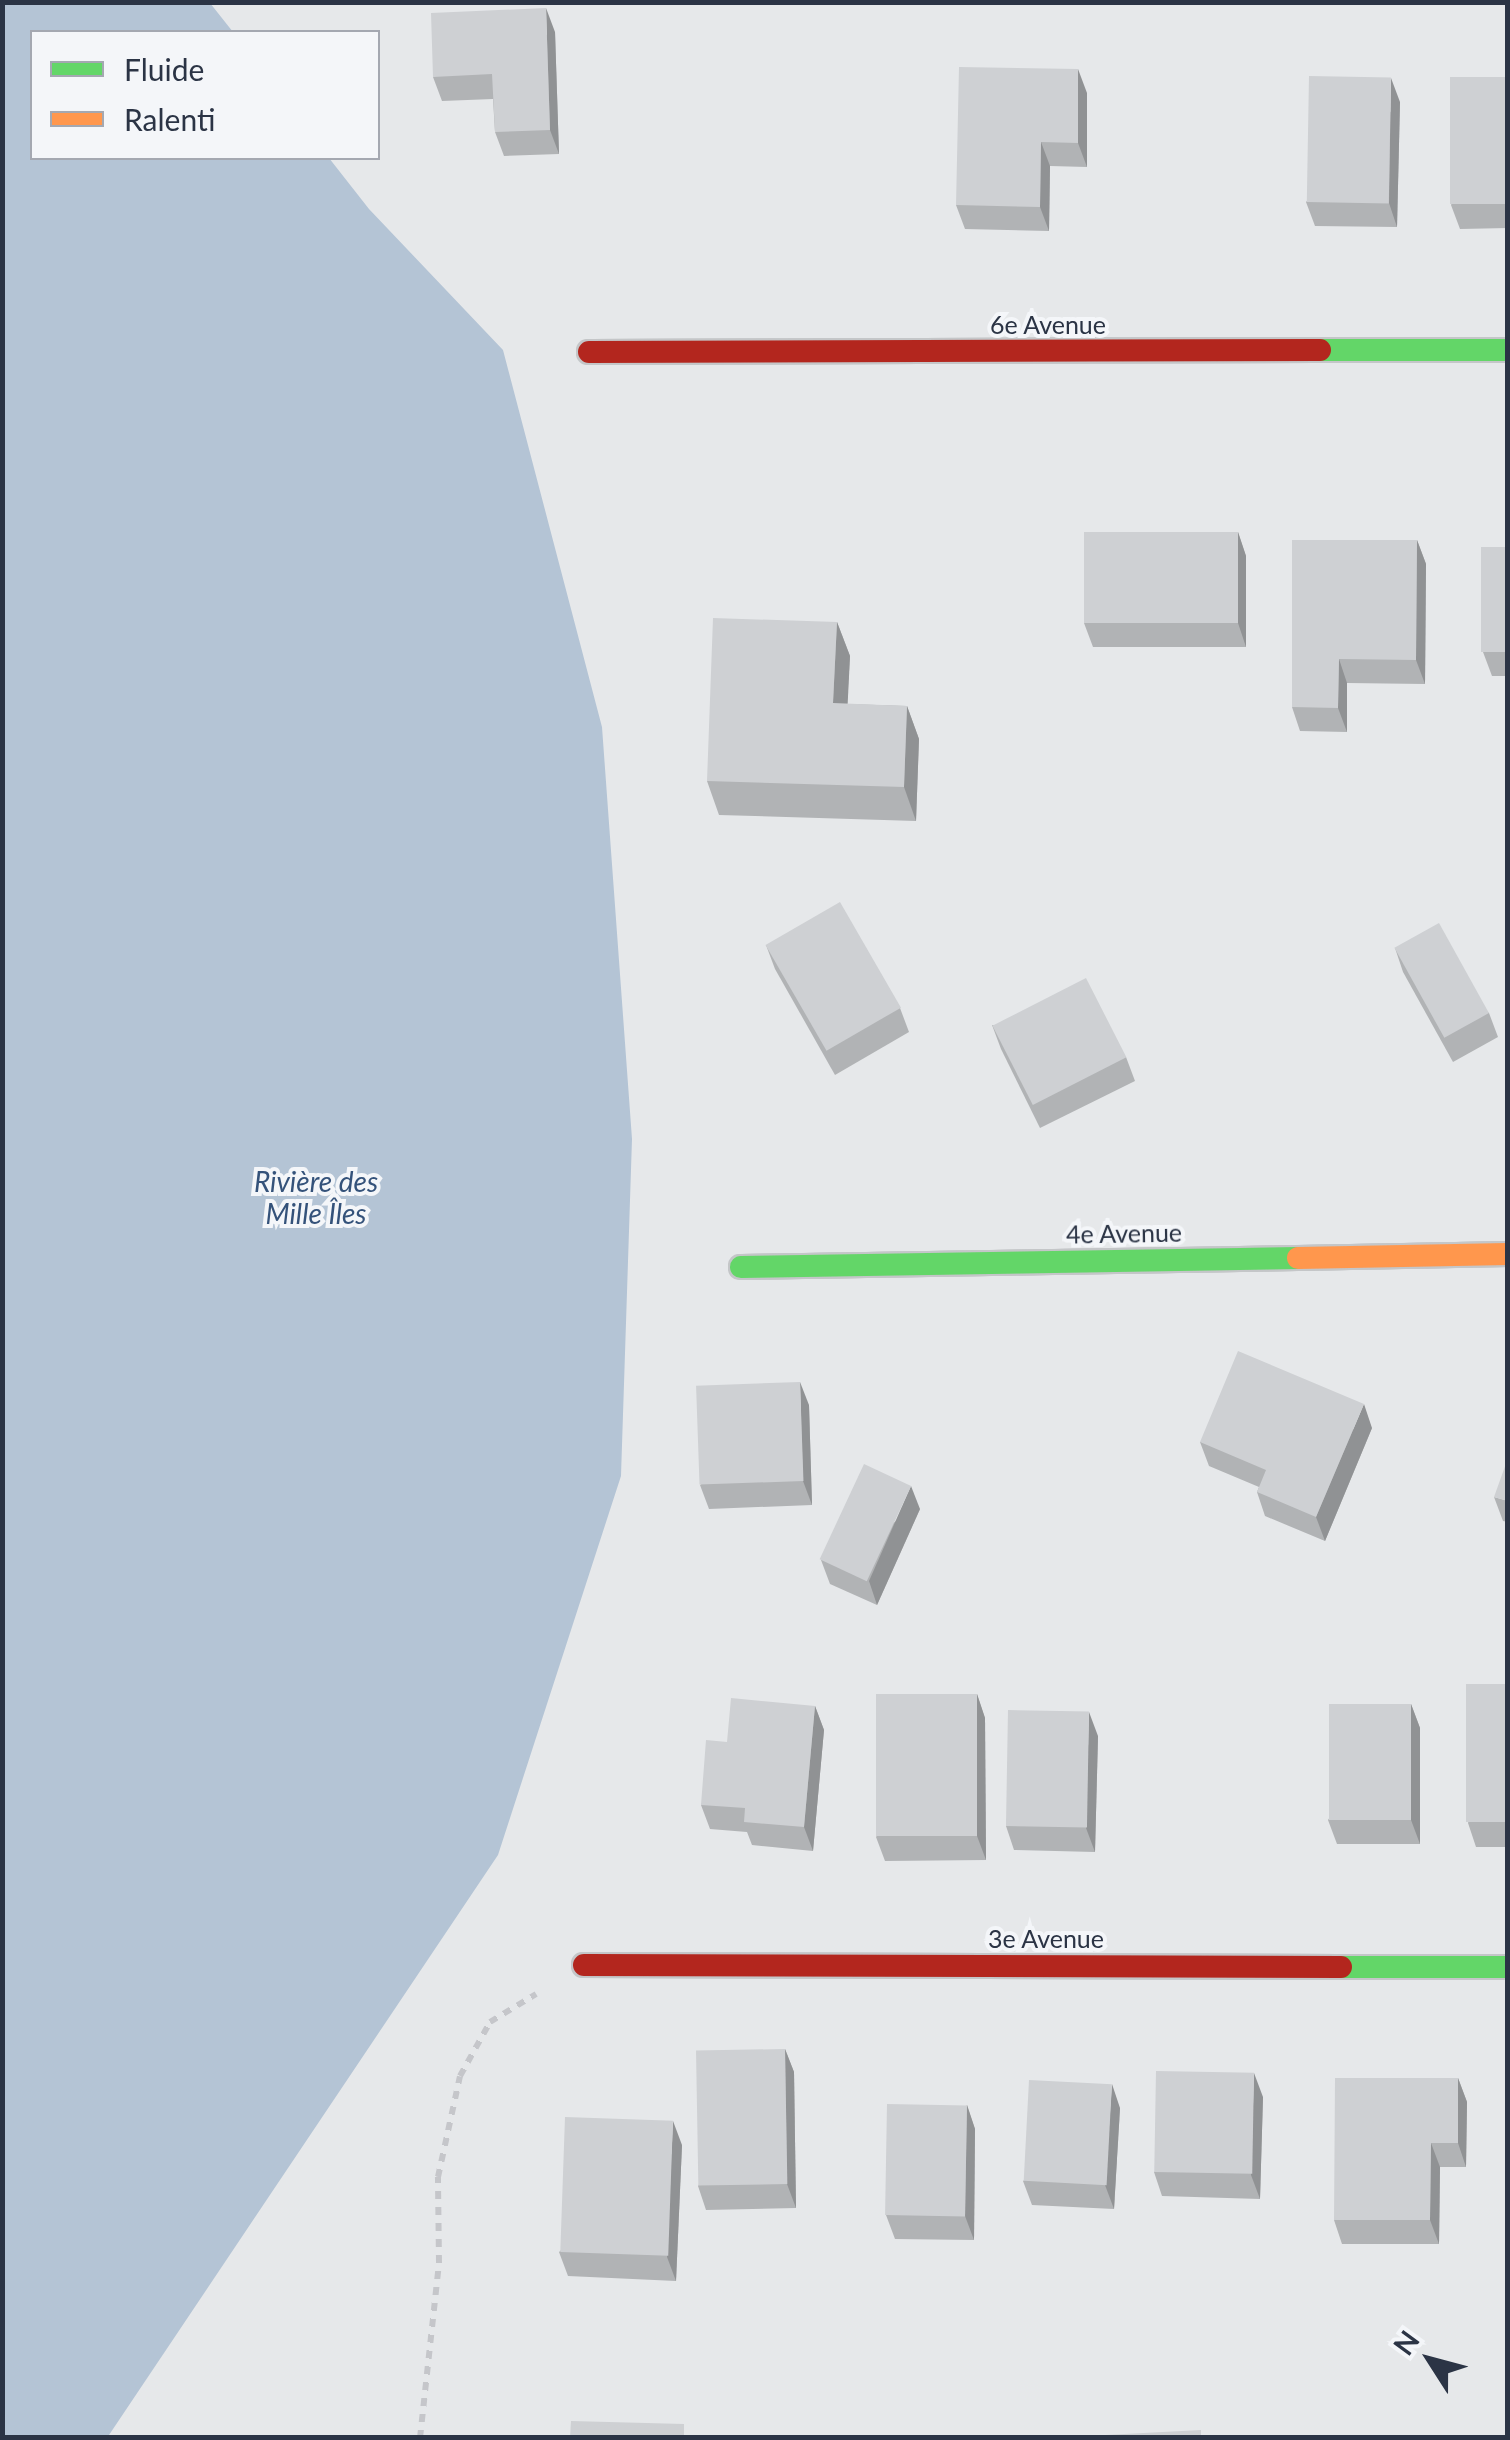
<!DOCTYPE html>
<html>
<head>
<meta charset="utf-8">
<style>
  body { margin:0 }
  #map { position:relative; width:1510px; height:2440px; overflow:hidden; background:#e6e8ea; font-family:Lato,sans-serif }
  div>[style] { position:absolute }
  .water>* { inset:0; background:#b4c4d5 }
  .path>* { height:6px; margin-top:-3px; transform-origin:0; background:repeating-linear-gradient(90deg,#c5c6ca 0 8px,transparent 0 16px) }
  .roads { filter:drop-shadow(2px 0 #c4c6c8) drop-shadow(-2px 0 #c4c6c8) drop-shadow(0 2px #c4c6c8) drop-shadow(0 -2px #c4c6c8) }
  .fast>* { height:22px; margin:-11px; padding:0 11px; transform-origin:11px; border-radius:11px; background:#63d668 }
  .slow>* { height:22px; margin:-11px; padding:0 11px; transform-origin:11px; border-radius:11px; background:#ff974d }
  .jam>* { height:22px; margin:-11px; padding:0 11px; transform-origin:11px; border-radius:11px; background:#b3261e }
  .wall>* { inset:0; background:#b1b3b5 }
  .shaded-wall>* { inset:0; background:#909294 }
  .building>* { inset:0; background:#ced0d3; transform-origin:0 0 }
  span { translate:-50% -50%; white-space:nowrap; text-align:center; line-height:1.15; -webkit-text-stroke:8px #f4f6f9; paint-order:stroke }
  .street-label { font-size:25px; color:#2b3445 }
  .water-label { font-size:28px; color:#34527a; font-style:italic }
  .frame { position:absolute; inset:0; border:5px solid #2b3445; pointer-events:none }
  .legend { position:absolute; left:30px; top:30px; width:350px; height:130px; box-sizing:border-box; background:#f4f6f9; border:2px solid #a4a8b1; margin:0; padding:12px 18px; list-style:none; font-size:30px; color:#2b3445 }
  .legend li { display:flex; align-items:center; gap:20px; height:50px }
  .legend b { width:50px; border:2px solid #a4a8b1 }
  .north { position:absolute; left:1380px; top:2310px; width:100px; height:100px; -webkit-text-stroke:8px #f4f6f9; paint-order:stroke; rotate:306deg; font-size:28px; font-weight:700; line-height:40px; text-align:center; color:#2b3445 }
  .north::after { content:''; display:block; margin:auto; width:35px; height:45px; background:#2b3445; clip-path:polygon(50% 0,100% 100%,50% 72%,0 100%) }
</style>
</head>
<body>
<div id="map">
  <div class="water">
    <i style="clip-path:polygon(3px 2px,210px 3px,233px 32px,32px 32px,32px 158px,329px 158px,369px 209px,503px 350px,602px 727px,632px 1139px,621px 1476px,498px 1855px,107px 2438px,2px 2437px)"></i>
  </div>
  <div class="path">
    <i style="left:420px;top:2438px;width:176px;rotate:-83.8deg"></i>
    <i style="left:439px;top:2263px;width:86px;rotate:-90.7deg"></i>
    <i style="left:438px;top:2177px;width:103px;rotate:-77.7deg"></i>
    <i style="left:460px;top:2076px;width:62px;rotate:-60.9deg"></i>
    <i style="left:490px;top:2022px;width:54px;rotate:-31.3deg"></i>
  </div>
  <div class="roads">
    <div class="fast">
      <i style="left:1320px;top:350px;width:188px"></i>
      <i style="left:741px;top:1267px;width:557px;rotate:-0.93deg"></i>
      <i style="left:1341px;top:1967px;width:167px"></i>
    </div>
    <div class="slow">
      <i style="left:1298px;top:1258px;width:210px;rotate:-1.1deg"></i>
    </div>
    <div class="jam">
      <i style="left:589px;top:352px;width:731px;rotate:-0.16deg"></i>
      <i style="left:584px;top:1965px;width:757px;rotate:0.15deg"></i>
    </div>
  </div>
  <div class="wall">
    <i style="clip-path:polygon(555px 32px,559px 154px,504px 156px,495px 132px,493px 99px,442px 101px,433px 77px)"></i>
    <i style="clip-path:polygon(1508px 77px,1508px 228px,1460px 229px,1451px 205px)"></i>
    <i style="clip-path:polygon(1087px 93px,1087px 167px,1050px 166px,1049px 231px,965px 229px,956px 205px)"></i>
    <i style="clip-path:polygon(1400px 102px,1397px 227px,1315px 226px,1306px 202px)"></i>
    <i style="clip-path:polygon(1238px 532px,1246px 556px,1246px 647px,1093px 647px,1084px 623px)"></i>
    <i style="clip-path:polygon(1417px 540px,1426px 564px,1425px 684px,1347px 683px,1347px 732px,1300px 731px,1292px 707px)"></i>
    <i style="clip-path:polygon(1508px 547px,1508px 676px,1492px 676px,1483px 652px)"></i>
    <i style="clip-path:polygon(837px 622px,850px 656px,847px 704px,907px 706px,919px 739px,916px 821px,719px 815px,707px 781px)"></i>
    <i style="clip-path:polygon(766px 945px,900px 1008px,909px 1032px,835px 1075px,775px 969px)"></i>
    <i style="clip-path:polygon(1395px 948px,1489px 1013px,1498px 1037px,1453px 1062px,1403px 972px)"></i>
    <i style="clip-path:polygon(992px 1025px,1126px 1057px,1135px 1081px,1040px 1128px,1001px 1049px)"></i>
    <i style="clip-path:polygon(809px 1405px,812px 1505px,709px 1509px,700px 1485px)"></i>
    <i style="clip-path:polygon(1372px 1428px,1325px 1541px,1265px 1516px,1257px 1492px,1259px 1487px,1209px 1466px,1200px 1442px)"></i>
    <i style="clip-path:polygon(1494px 1497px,1508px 1501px,1508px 1522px,1503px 1521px)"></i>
    <i style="clip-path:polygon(920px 1509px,877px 1605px,830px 1584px,821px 1560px)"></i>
    <i style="clip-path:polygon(1508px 1684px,1508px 1847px,1476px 1847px,1468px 1823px)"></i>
    <i style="clip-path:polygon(977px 1694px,985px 1718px,986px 1860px,885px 1861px,876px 1837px)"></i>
    <i style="clip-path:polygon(1411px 1704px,1420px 1728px,1420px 1844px,1337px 1844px,1328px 1820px)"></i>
    <i style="clip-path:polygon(815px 1706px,824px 1730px,813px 1851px,752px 1845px,747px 1832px,710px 1829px,701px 1805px,727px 1742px)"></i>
    <i style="clip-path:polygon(1098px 1736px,1095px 1852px,1014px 1850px,1006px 1826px)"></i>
    <i style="clip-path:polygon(785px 2049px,794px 2072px,796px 2208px,706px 2210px,698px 2186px)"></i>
    <i style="clip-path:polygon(1458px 2078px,1467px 2102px,1466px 2167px,1440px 2167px,1439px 2244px,1342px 2244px,1334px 2220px)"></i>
    <i style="clip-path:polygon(1263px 2097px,1260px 2199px,1162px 2196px,1154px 2172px)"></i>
    <i style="clip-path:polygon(967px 2105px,975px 2129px,974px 2240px,895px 2239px,886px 2215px)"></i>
    <i style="clip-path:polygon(1120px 2108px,1114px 2209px,1032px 2205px,1023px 2181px)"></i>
    <i style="clip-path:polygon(682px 2145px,676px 2281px,568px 2276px,559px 2252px)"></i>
  </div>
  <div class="shaded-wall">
    <i style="clip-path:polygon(546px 8px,555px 32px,559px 154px,550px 130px)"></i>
    <i style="clip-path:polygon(1078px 69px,1087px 93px,1087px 167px,1078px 143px)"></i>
    <i style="clip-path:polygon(1391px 78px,1400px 102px,1397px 227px,1389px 203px)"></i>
    <i style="clip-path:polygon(1041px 142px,1050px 166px,1049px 231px,1040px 207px)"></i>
    <i style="clip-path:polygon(1238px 532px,1246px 556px,1246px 647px,1238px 623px)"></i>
    <i style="clip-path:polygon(1417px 540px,1426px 564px,1425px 684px,1416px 660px)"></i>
    <i style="clip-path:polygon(837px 622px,850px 656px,846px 737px,833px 703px)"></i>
    <i style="clip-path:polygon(1339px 659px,1347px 683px,1347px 732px,1338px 708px)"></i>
    <i style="clip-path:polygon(907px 706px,919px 739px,916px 821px,904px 787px)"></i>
    <i style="clip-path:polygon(800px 1382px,809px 1405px,812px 1505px,803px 1481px)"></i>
    <i style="clip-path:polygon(1364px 1404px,1372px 1428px,1325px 1541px,1316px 1517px)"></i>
    <i style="clip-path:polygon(911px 1486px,920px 1509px,877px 1605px,869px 1581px)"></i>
    <i style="clip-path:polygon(977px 1694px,985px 1718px,986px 1860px,977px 1836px)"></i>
    <i style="clip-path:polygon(1411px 1704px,1420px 1728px,1420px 1844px,1411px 1820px)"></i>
    <i style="clip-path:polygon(815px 1706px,824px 1730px,813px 1851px,804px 1827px)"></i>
    <i style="clip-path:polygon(1089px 1712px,1098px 1736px,1095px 1852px,1086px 1828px)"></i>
    <i style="clip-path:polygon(785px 2049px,794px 2072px,796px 2208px,787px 2184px)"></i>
    <i style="clip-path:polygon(1254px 2073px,1263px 2097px,1260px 2199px,1251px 2175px)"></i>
    <i style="clip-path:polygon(1458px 2078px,1467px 2102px,1466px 2167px,1458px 2143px)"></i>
    <i style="clip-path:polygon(1112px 2084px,1120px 2108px,1114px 2209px,1105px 2185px)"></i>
    <i style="clip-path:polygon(967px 2105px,975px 2129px,974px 2240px,965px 2216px)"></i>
    <i style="clip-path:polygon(673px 2121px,682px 2145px,676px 2281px,667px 2257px)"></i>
    <i style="clip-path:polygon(1431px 2143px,1440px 2167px,1439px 2244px,1430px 2220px)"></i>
  </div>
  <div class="building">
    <i style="clip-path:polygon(546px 8px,550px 130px,495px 132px,492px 74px,433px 77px,431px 13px)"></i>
    <i style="clip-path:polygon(959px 67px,1078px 69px,1078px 143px,1041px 142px,1040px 207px,956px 205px)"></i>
    <i style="left:1309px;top:76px;width:82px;height:126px;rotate:1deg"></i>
    <i style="left:1508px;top:77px;width:127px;height:58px;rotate:90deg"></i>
    <i style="left:1238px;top:532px;width:91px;height:154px;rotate:90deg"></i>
    <i style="clip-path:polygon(1292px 540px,1417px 540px,1416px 660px,1339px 659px,1338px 708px,1292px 707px)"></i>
    <i style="left:1508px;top:547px;width:105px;height:27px;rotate:90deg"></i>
    <i style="clip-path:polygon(713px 618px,837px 622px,833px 703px,907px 706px,904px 787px,707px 781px)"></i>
    <i style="left:840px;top:902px;width:122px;height:86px;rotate:60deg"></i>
    <i style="left:1439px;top:923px;width:103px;height:51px;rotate:61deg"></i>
    <i style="left:1086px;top:978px;width:89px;height:105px;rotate:63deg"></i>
    <i style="clip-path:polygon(1238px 1351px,1364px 1404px,1316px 1517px,1257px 1492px,1266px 1470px,1200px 1442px)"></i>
    <i style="left:800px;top:1382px;width:99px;height:104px;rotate:88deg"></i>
    <i style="clip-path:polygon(1508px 1458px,1508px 1501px,1494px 1497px)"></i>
    <i style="left:864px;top:1464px;width:52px;height:105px;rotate:25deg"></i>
    <i style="left:1508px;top:1684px;width:138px;height:42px;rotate:90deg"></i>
    <i style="left:977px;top:1694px;width:142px;height:101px;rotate:90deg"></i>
    <i style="clip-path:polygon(731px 1698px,815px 1706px,804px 1827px,744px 1822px,745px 1808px,701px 1805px,706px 1740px,727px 1742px)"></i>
    <i style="left:1329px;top:1704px;width:82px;height:116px"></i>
    <i style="left:1008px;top:1710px;width:81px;height:116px;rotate:1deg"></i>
    <i style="left:785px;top:2049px;width:135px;height:89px;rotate:89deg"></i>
    <i style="left:1156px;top:2071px;width:98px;height:101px;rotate:1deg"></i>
    <i style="clip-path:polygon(1335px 2078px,1458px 2078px,1458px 2143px,1431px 2143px,1430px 2220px,1334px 2220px)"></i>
    <i style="left:1029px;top:2080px;width:83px;height:101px;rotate:3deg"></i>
    <i style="left:887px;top:2104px;width:80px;height:111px;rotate:1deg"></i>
    <i style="left:565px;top:2117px;width:108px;height:135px;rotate:2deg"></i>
    <i style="clip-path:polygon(571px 2421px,684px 2424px,684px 2438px,570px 2438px)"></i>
    <i style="clip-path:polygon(1201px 2430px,1201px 2438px,1105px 2438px,1105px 2435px)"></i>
  </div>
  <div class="street-label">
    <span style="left:1048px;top:324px">6e Avenue</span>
    <span style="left:1124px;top:1233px;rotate:-1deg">4e Avenue</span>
    <span style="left:1046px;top:1938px">3e Avenue</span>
  </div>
  <div class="water-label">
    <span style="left:316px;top:1197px">Rivière des<br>Mille Îles</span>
  </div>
  <div class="frame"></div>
  <ul class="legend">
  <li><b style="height:12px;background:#63d668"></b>Fluide</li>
  <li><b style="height:12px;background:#ff974d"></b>Ralenti</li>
  </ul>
  <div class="north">N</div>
</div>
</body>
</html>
